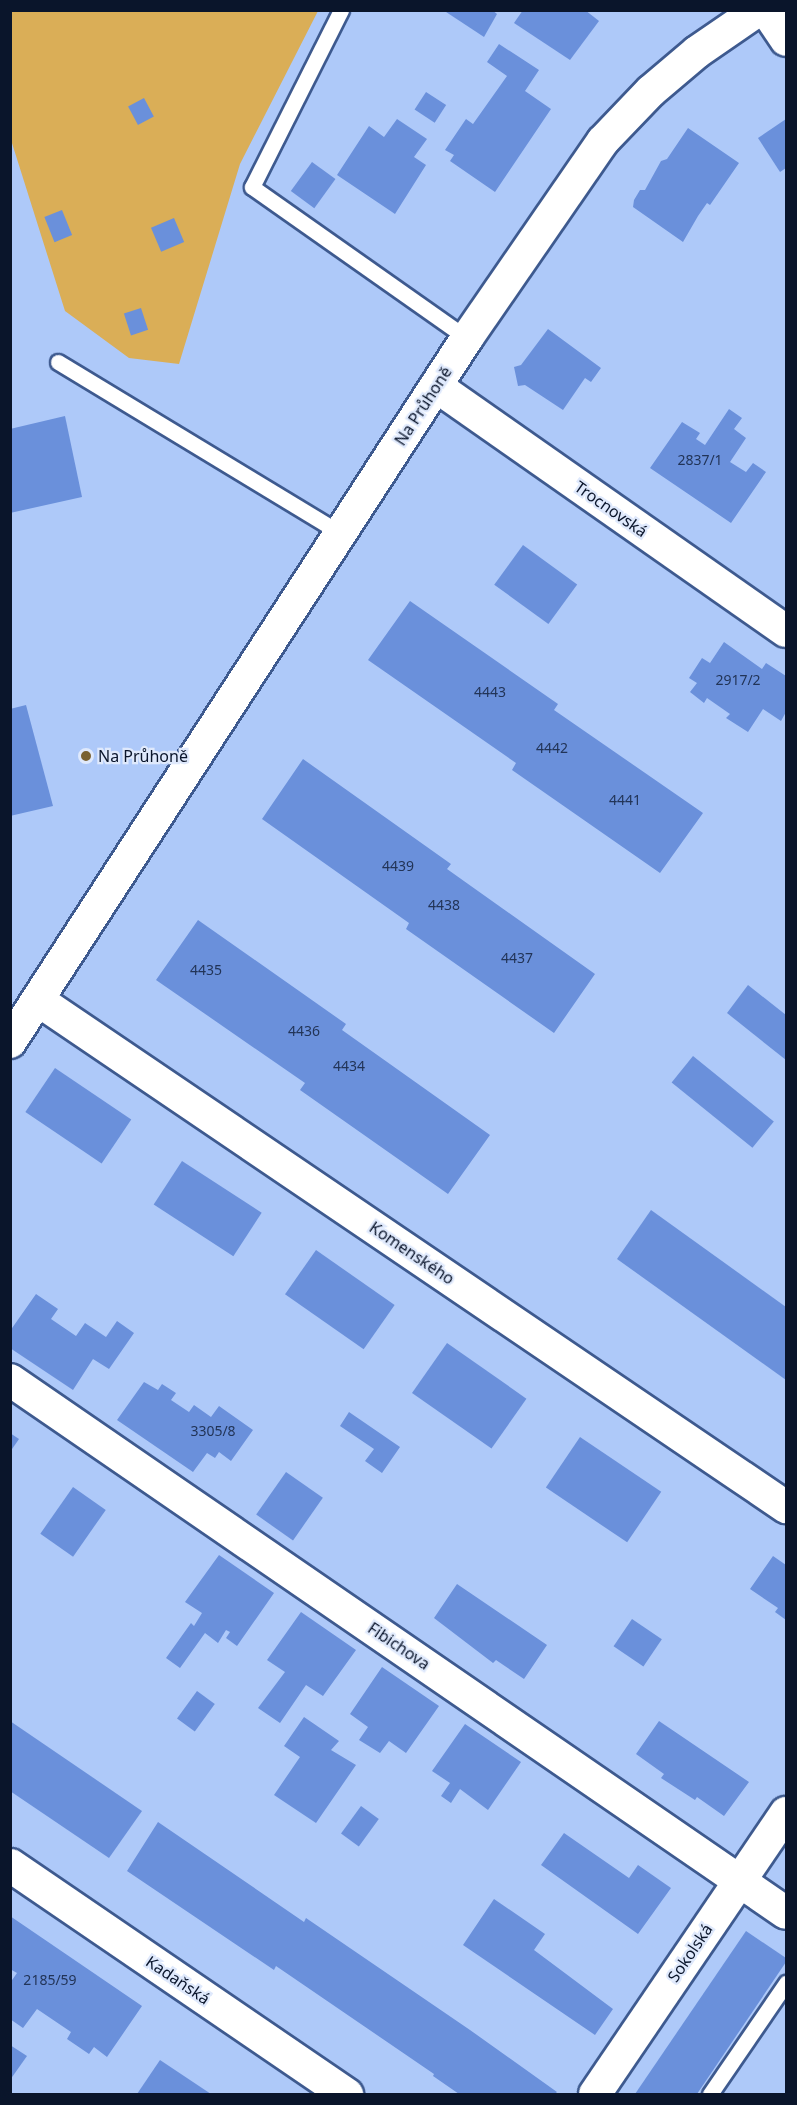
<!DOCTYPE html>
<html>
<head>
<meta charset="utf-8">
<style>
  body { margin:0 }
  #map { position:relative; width:797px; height:2105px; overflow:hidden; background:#aec9f9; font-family:"Noto Sans",sans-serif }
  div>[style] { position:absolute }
  .green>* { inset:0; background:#daae57 }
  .building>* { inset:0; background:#6a90db; transform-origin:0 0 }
  .roads { filter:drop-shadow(2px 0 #3e5a8f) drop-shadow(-2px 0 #3e5a8f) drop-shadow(0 2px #3e5a8f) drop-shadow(0 -2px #3e5a8f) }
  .lane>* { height:15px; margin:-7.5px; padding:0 7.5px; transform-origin:7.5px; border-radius:7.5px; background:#fff }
  .street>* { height:32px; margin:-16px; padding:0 16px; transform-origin:16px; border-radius:16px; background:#fff }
  .secondary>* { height:33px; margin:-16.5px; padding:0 16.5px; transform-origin:16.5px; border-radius:16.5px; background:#fff }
  .dots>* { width:16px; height:16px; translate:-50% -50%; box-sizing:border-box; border:3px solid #dfe9fc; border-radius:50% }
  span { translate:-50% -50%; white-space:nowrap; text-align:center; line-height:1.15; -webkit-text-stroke:4.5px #dfe9fc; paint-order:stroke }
  .number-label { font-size:14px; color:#223457 }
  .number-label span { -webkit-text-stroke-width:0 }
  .street-label { font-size:16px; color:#0a152b }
  .poi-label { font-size:16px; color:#0a152b }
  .left { translate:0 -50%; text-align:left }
  .frame { position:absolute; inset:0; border:12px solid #0a152b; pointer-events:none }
</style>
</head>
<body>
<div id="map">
  <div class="green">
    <i style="clip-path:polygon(10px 11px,318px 11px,240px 164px,179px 364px,129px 358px,65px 311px,11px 140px)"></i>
  </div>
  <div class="building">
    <i style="clip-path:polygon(443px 10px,492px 10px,497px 14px,484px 37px)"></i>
    <i style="clip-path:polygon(523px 10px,585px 10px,599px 21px,570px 60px,514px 23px)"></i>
    <i style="clip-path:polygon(499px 44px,539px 70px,525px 91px,551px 109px,495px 192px,450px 161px,454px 155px,445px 150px,466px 119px,473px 124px,507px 76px,487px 62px)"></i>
    <i style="left:426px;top:92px;width:24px;height:21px;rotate:33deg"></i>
    <i style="left:144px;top:98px;width:21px;height:18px;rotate:62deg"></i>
    <i style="clip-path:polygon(397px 119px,427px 139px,414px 157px,426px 165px,395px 214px,337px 175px,369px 126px,384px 137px)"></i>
    <i style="clip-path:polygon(786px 119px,786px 168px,780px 172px,758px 138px)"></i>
    <i style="clip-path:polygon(688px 128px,739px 163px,710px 205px,707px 203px,698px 216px,683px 242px,633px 207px,634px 200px,640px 190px,645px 190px,661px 161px,667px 159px)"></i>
    <i style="left:312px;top:162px;width:29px;height:36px;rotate:36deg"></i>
    <i style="left:62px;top:210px;width:27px;height:19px;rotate:68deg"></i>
    <i style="left:174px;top:218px;width:26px;height:25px;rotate:67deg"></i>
    <i style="left:141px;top:308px;width:23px;height:18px;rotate:72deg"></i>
    <i style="clip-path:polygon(548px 329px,601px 368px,591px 382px,585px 378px,563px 410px,525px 385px,518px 386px,514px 367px,521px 365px)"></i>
    <i style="clip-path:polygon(729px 409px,742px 418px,734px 429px,746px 438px,730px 462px,746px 472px,753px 463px,766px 472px,731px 523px,650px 468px,682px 422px,700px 433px,696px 439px,705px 445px)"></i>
    <i style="clip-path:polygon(65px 416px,82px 497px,10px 513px,10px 429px)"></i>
    <i style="left:523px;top:545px;width:67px;height:49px;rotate:36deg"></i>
    <i style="clip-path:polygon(410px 601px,558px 704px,554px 710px,703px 813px,660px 873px,512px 770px,516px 763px,368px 660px)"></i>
    <i style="clip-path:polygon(724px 642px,762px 669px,766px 663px,786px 676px,786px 712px,781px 721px,763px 709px,748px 732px,726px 718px,730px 714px,707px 698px,704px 703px,690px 692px,697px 683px,689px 678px,702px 658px,710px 663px)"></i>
    <i style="clip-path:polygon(26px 705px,53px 806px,10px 816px,10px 709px)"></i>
    <i style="clip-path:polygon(303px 759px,451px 864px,447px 869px,595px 974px,554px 1033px,406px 929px,409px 923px,262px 819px)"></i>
    <i style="clip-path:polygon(198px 920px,346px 1024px,342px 1030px,490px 1135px,448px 1194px,300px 1090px,305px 1083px,156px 980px)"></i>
    <i style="clip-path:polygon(748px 985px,786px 1015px,786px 1060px,727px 1013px)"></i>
    <i style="left:693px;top:1056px;width:104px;height:34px;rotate:39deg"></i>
    <i style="left:55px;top:1068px;width:92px;height:53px;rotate:34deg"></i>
    <i style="left:182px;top:1161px;width:95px;height:52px;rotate:33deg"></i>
    <i style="clip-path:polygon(651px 1210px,786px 1307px,786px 1380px,617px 1259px)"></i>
    <i style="left:316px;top:1250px;width:96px;height:54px;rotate:35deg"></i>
    <i style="clip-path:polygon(36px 1294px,58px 1309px,51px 1319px,76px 1336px,85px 1323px,106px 1337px,117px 1321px,134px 1333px,109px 1369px,93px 1359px,73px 1390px,10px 1348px,10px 1331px)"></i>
    <i style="left:447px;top:1343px;width:97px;height:61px;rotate:35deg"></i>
    <i style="clip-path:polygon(144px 1382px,158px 1390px,162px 1384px,176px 1393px,171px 1400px,189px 1412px,194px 1405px,211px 1417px,219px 1406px,253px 1430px,231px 1461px,219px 1452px,215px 1458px,207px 1453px,193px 1472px,117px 1420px)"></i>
    <i style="clip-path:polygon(349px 1412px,400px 1447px,382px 1473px,365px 1461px,374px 1449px,340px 1426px)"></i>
    <i style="clip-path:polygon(10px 1433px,19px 1439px,10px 1452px)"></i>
    <i style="left:580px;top:1437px;width:98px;height:61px;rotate:34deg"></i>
    <i style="left:286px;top:1472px;width:45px;height:52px;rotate:35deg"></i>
    <i style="left:73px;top:1487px;width:40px;height:57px;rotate:35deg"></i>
    <i style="clip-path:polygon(219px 1555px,274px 1593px,237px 1646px,226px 1638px,230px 1632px,226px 1630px,218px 1643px,205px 1633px,180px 1668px,166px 1658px,191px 1623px,194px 1626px,202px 1613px,185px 1602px)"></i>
    <i style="clip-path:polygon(773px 1556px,786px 1565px,786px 1620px,775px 1612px,778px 1608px,750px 1589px)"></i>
    <i style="clip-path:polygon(457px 1584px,547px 1645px,524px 1679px,496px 1660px,493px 1663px,434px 1618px)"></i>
    <i style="clip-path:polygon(301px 1612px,356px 1650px,323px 1696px,306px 1685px,280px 1723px,258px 1708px,285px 1672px,267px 1660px)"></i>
    <i style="left:632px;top:1619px;width:36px;height:33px;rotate:34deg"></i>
    <i style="clip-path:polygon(382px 1667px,439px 1706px,406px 1753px,389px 1741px,380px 1753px,359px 1740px,368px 1727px,350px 1714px)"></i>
    <i style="left:197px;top:1691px;width:22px;height:34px;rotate:36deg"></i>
    <i style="clip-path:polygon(304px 1717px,339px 1741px,331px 1750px,356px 1765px,316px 1823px,274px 1795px,300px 1757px,284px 1746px)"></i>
    <i style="clip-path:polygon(10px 1721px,142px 1811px,109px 1858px,10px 1791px)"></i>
    <i style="clip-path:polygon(659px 1721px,749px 1782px,724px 1816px,697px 1797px,695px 1800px,661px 1778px,664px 1774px,636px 1754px)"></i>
    <i style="clip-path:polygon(465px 1724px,521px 1762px,488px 1810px,460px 1789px,451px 1803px,441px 1796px,450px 1783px,432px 1771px)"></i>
    <i style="left:361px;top:1806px;width:22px;height:34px;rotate:36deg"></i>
    <i style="clip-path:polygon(158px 1822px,304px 1922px,306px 1918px,470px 2030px,557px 2092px,555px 2094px,459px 2094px,433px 2076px,434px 2074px,276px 1966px,274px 1970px,127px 1871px)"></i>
    <i style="clip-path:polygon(564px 1833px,629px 1878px,638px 1865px,671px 1888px,638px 1934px,541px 1865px)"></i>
    <i style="clip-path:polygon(494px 1899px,545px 1934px,534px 1950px,613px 2009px,595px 2035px,463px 1945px)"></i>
    <i style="clip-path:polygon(10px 1916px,142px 2006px,107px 2057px,94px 2047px,89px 2054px,67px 2039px,71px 2032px,37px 2009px,23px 2028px,10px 2019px,10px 1983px,17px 1973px,10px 1969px)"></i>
    <i style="clip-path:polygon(746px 1931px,786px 1958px,786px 1962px,697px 2094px,635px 2094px)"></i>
    <i style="clip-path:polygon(10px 2045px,27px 2056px,10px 2080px)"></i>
    <i style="clip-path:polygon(160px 2060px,211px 2094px,137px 2094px)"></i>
  </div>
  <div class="roads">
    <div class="lane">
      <i style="left:341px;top:10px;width:198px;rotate:116.7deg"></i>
      <i style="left:252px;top:187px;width:263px;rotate:35.1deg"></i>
      <i style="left:58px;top:362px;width:330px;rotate:31.2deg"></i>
      <i style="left:710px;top:2094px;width:135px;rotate:-55.6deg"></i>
    </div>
    <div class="street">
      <i style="left:766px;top:10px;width:36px;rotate:56deg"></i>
      <i style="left:436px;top:386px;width:427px;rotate:35deg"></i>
      <i style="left:38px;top:1000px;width:904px;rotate:34.13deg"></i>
      <i style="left:10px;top:1042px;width:839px;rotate:-57.01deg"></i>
      <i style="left:467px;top:338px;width:239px;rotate:-55.4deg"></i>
      <i style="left:603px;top:141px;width:69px;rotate:-46.2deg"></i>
      <i style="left:651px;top:91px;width:60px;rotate:-40.3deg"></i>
      <i style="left:697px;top:52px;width:74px;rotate:-34.5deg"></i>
      <i style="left:10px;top:1380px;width:941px;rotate:34.48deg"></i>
      <i style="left:595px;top:2094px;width:340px;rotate:-55.8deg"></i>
    </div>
    <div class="secondary">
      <i style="left:10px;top:1865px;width:407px;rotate:34.3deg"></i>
    </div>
  </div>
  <div class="dots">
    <i style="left:86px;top:756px;background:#796131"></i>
  </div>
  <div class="number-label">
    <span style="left:700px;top:460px">2837/1</span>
    <span style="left:738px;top:680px">2917/2</span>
    <span style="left:490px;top:692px">4443</span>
    <span style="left:552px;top:748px">4442</span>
    <span style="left:625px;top:800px">4441</span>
    <span style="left:398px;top:866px">4439</span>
    <span style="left:444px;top:905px">4438</span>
    <span style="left:517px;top:958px">4437</span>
    <span style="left:206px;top:970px">4435</span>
    <span style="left:304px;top:1031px">4436</span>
    <span style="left:349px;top:1066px">4434</span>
    <span style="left:213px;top:1431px">3305/8</span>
    <span style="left:50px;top:1980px">2185/59</span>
  </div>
  <div class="street-label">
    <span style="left:423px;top:406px;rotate:-57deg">Na Průhoně</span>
    <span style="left:611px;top:509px;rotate:35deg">Trocnovská</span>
    <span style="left:412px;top:1253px;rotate:34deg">Komenského</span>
    <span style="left:399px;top:1646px;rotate:34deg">Fibichova</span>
    <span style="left:690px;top:1953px;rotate:-56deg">Sokolská</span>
    <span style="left:178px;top:1980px;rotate:34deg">Kadaňská</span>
  </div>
  <div class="poi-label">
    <span class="left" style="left:98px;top:756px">Na Průhoně</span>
  </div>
  <div class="frame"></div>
</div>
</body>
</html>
